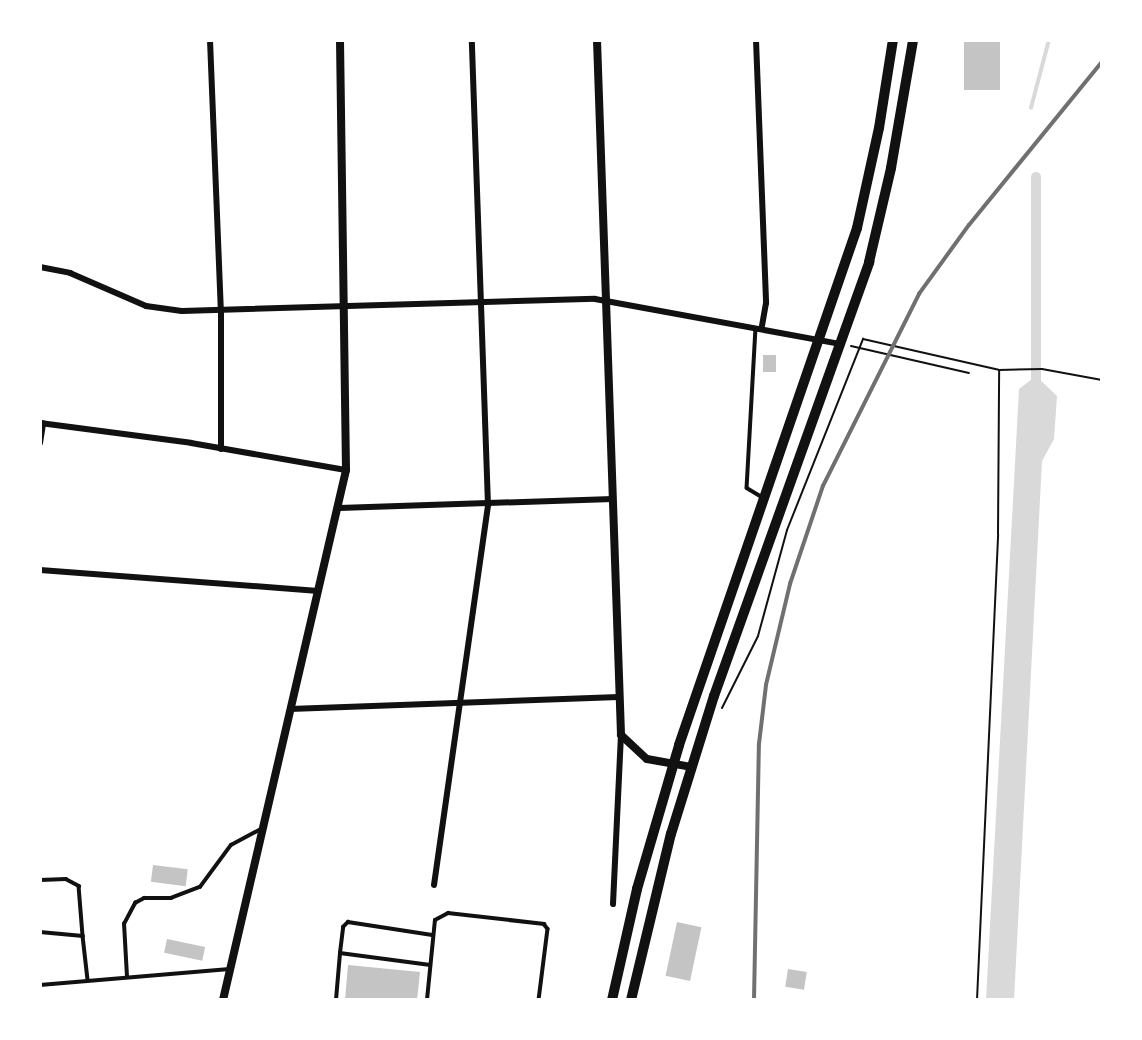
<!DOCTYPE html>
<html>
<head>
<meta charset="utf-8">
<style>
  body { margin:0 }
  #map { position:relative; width:1142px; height:1040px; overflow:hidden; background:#fff; font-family:"IBM Plex Sans",sans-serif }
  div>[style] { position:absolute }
  .water>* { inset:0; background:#d9d9d9 }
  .stream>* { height:3.5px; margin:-1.75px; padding:0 1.75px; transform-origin:1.75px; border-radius:1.75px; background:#d9d9d9 }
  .canal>* { height:10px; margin:-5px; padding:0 5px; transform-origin:5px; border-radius:5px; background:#d9d9d9 }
  .building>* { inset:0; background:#c4c4c4; transform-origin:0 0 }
  .path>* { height:2px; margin:-1px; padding:0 1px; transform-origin:1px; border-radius:1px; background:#111 }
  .service>* { height:3.5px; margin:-1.75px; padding:0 1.75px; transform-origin:1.75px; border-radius:1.75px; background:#111 }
  .minor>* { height:6px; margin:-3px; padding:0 3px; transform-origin:3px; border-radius:3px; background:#111 }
  .tertiary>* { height:8px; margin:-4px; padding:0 4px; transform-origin:4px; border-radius:4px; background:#111 }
  .primary>* { height:10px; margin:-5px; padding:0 5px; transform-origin:5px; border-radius:5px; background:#111 }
  .rail>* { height:3.5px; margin:-1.75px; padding:0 1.75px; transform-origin:1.75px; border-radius:1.75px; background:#707070 }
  span { translate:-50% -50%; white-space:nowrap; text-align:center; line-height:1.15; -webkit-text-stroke:5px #fff; paint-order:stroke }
  .frame { position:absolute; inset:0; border:42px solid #fff; pointer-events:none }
</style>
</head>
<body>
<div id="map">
  <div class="water">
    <i style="clip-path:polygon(1036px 376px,1057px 396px,1054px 439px,1042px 461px,1014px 1000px,986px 1000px,1019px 389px)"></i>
  </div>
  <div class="stream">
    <i style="left:1031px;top:108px;width:70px;rotate:-75.2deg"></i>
  </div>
  <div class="canal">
    <i style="left:1036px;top:390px;width:213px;rotate:-90deg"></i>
  </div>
  <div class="building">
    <i style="left:964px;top:40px;width:36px;height:50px"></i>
    <i style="left:763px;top:355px;width:13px;height:17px"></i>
    <i style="left:153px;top:865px;width:35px;height:17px;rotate:7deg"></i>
    <i style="left:677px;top:922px;width:25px;height:55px;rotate:12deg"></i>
    <i style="left:167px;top:939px;width:39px;height:14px;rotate:12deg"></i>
    <i style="clip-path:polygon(348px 965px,420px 972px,417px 1000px,345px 1000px)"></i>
    <i style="left:788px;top:969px;width:19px;height:18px;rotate:9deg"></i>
  </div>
  <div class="path">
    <i style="left:851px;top:346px;width:121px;rotate:12.9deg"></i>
    <i style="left:722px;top:708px;width:80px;rotate:-63.4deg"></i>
    <i style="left:758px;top:636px;width:110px;rotate:-74.7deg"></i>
    <i style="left:787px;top:530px;width:206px;rotate:-68.3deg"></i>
    <i style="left:863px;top:339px;width:139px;rotate:12.8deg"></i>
    <i style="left:999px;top:370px;width:43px;rotate:-1.3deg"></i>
    <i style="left:1042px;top:369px;width:61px;rotate:10.4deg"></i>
    <i style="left:977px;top:1000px;width:466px;rotate:-87.4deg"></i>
    <i style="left:998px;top:534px;width:163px;rotate:-89.6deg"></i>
  </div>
  <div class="service">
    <i style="left:756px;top:328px;width:160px;rotate:93.2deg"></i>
    <i style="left:747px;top:488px;width:17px;rotate:31deg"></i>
    <i style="left:40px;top:880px;width:26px;rotate:-2deg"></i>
    <i style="left:66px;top:879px;width:15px;rotate:28deg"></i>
    <i style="left:79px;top:886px;width:50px;rotate:85.4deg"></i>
    <i style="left:40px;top:932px;width:43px;rotate:5.3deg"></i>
    <i style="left:83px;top:936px;width:44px;rotate:83.5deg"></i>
    <i style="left:340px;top:953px;width:26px;rotate:-83deg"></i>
    <i style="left:343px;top:927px;width:7px;rotate:-45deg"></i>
    <i style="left:348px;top:922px;width:85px;rotate:8.8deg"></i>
    <i style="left:127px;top:977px;width:53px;rotate:-93.2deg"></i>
    <i style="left:124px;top:924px;width:24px;rotate:-62deg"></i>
    <i style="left:135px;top:903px;width:10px;rotate:-29deg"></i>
    <i style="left:144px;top:898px;width:27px"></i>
    <i style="left:171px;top:898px;width:31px;rotate:-21deg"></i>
    <i style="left:200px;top:887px;width:52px;rotate:-53.6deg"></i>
    <i style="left:231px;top:845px;width:34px;rotate:-28deg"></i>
    <i style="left:40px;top:985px;width:190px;rotate:-4.8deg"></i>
    <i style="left:336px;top:1000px;width:47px;rotate:-85.1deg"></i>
    <i style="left:340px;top:953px;width:91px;rotate:7.6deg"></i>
    <i style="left:427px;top:1000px;width:80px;rotate:-84.3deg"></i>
    <i style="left:435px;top:920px;width:15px;rotate:-28deg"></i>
    <i style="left:448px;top:913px;width:97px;rotate:6.5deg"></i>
    <i style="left:544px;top:924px;width:6px;rotate:51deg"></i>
    <i style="left:548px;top:929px;width:72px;rotate:97.2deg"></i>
  </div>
  <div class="minor">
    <i style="left:210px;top:40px;width:271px;rotate:87.7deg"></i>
    <i style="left:221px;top:311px;width:138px;rotate:90deg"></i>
    <i style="left:756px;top:40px;width:263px;rotate:87.8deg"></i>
    <i style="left:766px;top:303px;width:23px;rotate:100deg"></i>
    <i style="left:40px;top:267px;width:31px;rotate:11deg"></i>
    <i style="left:70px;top:273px;width:83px;rotate:23.5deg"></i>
    <i style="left:146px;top:306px;width:36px;rotate:8deg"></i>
    <i style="left:182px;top:311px;width:413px;rotate:-1.7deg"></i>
    <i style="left:595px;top:299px;width:250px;rotate:10.4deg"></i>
    <i style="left:40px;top:423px;width:152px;rotate:7.5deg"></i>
    <i style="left:191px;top:443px;width:157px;rotate:9.9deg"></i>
    <i style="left:40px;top:443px;width:20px;rotate:-81deg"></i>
    <i style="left:339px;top:508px;width:274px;rotate:-1.9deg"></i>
    <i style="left:40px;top:570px;width:279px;rotate:4.3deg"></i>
    <i style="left:290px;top:709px;width:329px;rotate:-2.1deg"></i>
    <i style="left:434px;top:885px;width:384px;rotate:-81.9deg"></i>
    <i style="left:488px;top:505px;width:465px;rotate:-92deg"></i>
    <i style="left:613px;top:904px;width:169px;rotate:-87.3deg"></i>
  </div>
  <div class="tertiary">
    <i style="left:597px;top:40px;width:695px;rotate:88.02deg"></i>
    <i style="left:621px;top:735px;width:35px;rotate:43deg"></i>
    <i style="left:647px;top:759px;width:46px;rotate:10.1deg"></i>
    <i style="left:223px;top:1000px;width:544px;rotate:-76.93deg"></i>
    <i style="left:346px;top:470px;width:430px;rotate:-90.8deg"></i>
  </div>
  <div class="primary">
    <i style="left:612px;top:1000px;width:114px;rotate:-77.3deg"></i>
    <i style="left:637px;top:889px;width:150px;rotate:-73.7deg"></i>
    <i style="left:679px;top:745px;width:547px;rotate:-71deg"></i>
    <i style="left:857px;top:228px;width:102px;rotate:-77.6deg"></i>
    <i style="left:879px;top:128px;width:89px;rotate:-81deg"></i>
    <i style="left:631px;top:1000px;width:171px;rotate:-76.5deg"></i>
    <i style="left:671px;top:834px;width:145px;rotate:-72.7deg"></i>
    <i style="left:714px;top:696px;width:461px;rotate:-70.3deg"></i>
    <i style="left:869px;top:262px;width:97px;rotate:-76.8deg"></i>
    <i style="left:891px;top:168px;width:130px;rotate:-80.2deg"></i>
  </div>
  <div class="rail">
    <i style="left:754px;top:1000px;width:256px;rotate:-88.9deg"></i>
    <i style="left:759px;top:744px;width:59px;rotate:-83.2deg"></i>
    <i style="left:766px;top:685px;width:104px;rotate:-76.6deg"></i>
    <i style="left:790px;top:584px;width:103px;rotate:-71.4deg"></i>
    <i style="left:823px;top:486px;width:215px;rotate:-63.4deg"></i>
    <i style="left:919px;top:294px;width:85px;rotate:-54.1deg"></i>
    <i style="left:969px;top:225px;width:210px;rotate:-50.8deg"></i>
  </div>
  <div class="frame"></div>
</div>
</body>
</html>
